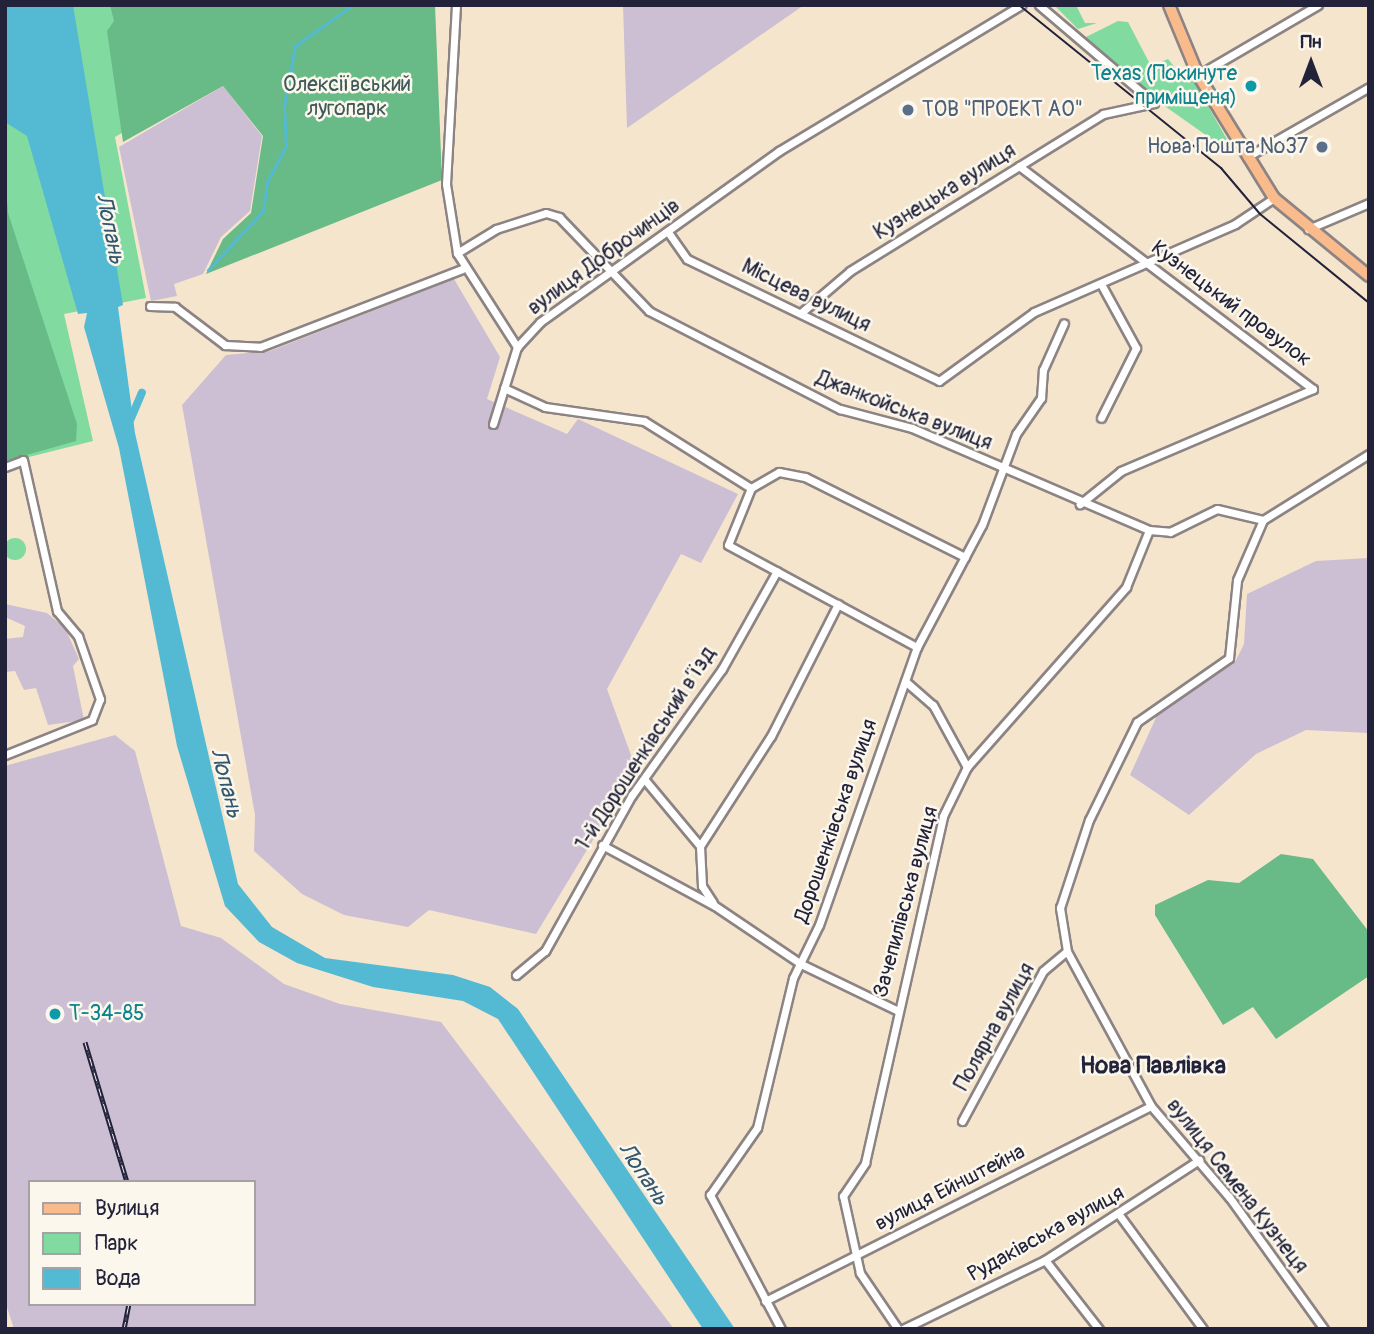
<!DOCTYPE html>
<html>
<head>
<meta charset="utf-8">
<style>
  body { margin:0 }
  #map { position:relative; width:1374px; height:1334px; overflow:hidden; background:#f6e5cd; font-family:Pangolin,sans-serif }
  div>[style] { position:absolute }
  .industrial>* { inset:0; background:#ccbed3 }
  .green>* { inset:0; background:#81da9f }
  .round { border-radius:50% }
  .forest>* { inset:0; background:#68ba86 }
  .water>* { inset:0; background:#54bad3 }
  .stream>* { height:2.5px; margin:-1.25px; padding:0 1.25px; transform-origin:1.25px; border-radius:1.25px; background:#54bad3 }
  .canal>* { height:8px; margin:-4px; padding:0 4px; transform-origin:4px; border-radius:4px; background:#54bad3 }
  .roads { filter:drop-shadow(2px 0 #8c8484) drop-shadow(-2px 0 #8c8484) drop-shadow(0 2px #8c8484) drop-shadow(0 -2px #8c8484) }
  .minor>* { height:7px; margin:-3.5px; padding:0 3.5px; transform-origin:3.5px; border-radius:3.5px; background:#fff }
  .primary>* { height:10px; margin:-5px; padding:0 5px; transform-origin:5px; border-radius:5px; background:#fabb8c }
  .tram>* { height:2px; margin:-1px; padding:0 1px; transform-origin:1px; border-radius:1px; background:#22223b }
  .rail>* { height:5px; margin-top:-2.5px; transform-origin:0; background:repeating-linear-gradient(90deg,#fbf7ec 0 8px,#22223b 0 16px); box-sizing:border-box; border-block:2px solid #22223b }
  .dots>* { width:19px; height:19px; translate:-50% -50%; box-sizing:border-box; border:4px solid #fbf7ec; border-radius:50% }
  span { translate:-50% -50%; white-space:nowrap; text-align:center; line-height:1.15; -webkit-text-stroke:5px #fbf7ec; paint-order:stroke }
  .culture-label { font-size:21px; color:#0d838f }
  .right { translate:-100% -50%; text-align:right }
  .left { translate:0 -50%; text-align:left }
  .park-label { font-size:21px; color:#3e5959 }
  .service-label { font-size:21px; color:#4e5e75 }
  .street-label { font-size:21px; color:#22223b }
  .water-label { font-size:23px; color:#345770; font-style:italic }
  .quarter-label { font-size:24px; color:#22223b; font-weight:700 }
  .frame { position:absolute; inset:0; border:7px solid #22223b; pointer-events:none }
  .legend { position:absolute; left:28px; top:1180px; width:228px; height:126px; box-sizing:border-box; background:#fbf7ec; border:2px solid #a4a2a5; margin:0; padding:9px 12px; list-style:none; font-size:21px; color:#22223b }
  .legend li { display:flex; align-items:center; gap:14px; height:35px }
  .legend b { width:35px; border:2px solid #a4a2a5 }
  .north { position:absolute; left:1276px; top:28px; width:70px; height:70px; -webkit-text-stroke:5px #fbf7ec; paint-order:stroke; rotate:0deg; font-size:19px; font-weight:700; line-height:28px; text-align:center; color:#22223b }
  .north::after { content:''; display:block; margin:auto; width:24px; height:32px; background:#22223b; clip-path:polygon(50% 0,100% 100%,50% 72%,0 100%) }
</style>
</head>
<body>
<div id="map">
  <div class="industrial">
    <i style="clip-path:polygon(623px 5px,804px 5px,627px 128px)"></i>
    <i style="clip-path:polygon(223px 86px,262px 136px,250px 211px,221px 237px,203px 274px,174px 284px,177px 296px,151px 301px,119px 147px)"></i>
    <i style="clip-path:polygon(454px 279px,500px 357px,487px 399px,567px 434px,578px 419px,738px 494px,701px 563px,681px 554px,607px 689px,636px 769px,536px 934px,429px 910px,408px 927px,344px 915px,302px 894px,254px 851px,255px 815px,182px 405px,226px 355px,270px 351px)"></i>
    <i style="clip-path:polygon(1369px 558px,1369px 733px,1306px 730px,1256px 754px,1189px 815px,1130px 775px,1159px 711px,1235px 662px,1244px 644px,1247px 594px,1316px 561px)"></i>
    <i style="clip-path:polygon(5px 604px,47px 613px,65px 628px,79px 659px,73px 666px,84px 720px,48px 725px,36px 688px,24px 690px,15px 671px,5px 672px,5px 639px,23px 637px,25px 626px,5px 617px)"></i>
    <i style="clip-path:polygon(evenodd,115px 735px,135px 751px,181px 926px,221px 938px,284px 984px,340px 1004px,441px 1022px,674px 1329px,14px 1329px,5px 1301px,5px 766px,115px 735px,30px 1182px,254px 1182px,254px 1304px,30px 1304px,30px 1182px)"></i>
  </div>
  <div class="green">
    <i style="clip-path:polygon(5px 5px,298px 5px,227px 72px,115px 137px,146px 298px,64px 314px,93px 441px,5px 463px)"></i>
    <i style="clip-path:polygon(1054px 5px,1076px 5px,1085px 23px,1097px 23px,1078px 29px)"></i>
    <i style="clip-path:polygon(1118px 21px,1128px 22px,1151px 66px,1168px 59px,1177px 70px,1187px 69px,1229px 143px,1227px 150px,1159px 102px,1084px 38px)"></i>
    <i class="round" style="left:4px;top:538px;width:22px;height:22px"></i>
  </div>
  <div class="forest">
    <i style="clip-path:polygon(110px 5px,435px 5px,442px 180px,206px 274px,223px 239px,251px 213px,263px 136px,223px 86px,123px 142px,107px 31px,114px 21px)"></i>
    <i style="clip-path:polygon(5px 174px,8px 213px,77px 424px,76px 441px,5px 461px)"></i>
    <i style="clip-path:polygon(1281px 854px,1313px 859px,1369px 932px,1369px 976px,1276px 1039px,1253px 1007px,1223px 1025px,1155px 915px,1155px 905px,1208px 880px,1239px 883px)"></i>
  </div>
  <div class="water">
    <i style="clip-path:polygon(5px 5px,73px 5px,123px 305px,118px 307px,135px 433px,238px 884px,272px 927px,325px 958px,453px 975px,490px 987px,518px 1009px,735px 1329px,703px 1329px,498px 1019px,463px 1001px,373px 987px,297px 963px,259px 942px,225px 906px,177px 746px,119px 448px,84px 327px,87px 313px,78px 314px,27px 136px,5px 122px)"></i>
  </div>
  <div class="stream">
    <i style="left:208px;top:270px;width:81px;rotate:-47deg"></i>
    <i style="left:263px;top:211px;width:29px;rotate:-82deg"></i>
    <i style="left:267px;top:182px;width:41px;rotate:-62.2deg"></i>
    <i style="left:286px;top:146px;width:40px;rotate:-92.9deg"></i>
    <i style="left:284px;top:106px;width:61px;rotate:-79.6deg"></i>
    <i style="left:295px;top:46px;width:71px;rotate:-35.3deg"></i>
  </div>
  <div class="canal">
    <i style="left:129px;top:423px;width:33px;rotate:-67deg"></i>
  </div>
  <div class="roads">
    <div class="minor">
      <i style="left:456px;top:5px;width:179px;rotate:93.2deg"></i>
      <i style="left:446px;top:184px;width:70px;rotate:80.9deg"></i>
      <i style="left:457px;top:253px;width:112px;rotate:57.4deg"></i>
      <i style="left:1198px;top:75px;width:139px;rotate:-30.3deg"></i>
      <i style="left:1247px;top:157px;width:141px;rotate:-29.8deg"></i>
      <i style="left:1019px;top:166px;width:369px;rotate:37.2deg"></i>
      <i style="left:1313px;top:389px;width:209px;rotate:156.9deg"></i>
      <i style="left:1121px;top:471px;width:53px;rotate:141.2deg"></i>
      <i style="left:1308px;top:229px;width:66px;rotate:-23.1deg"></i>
      <i style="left:668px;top:232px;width:33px;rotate:55deg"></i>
      <i style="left:687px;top:259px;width:280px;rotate:25.8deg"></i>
      <i style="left:939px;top:381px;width:117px;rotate:-36deg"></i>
      <i style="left:1034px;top:312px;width:219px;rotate:-23.6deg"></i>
      <i style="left:1235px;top:224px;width:47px;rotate:-33.7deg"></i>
      <i style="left:457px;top:253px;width:46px;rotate:-31.6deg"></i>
      <i style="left:496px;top:229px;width:52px;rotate:-17.7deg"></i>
      <i style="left:546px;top:213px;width:14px;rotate:17deg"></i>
      <i style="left:559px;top:217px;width:130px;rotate:46.2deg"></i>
      <i style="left:649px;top:311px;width:215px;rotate:27.2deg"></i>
      <i style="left:840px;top:409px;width:74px;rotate:14.8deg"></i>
      <i style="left:912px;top:428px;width:258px;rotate:23.3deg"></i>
      <i style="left:1149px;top:530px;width:21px;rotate:5deg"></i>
      <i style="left:1170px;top:532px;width:52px;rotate:-26.1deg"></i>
      <i style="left:1217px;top:509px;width:47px;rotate:13.4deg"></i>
      <i style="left:1101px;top:284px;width:73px;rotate:61.3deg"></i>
      <i style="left:1136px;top:348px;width:78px;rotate:116.6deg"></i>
      <i style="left:150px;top:306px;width:25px;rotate:2deg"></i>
      <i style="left:175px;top:307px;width:63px;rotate:37.2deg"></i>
      <i style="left:225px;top:345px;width:35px;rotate:3deg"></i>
      <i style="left:260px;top:347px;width:217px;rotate:-21.1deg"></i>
      <i style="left:802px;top:312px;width:63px;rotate:-40.5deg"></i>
      <i style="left:850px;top:271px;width:298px;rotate:-31.8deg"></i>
      <i style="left:1103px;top:114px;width:52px;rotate:-12.2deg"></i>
      <i style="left:1154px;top:103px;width:151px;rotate:-139.6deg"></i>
      <i style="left:504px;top:388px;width:45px;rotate:24.9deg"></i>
      <i style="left:545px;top:407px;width:100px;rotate:8deg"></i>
      <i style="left:644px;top:421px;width:126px;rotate:32.1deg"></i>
      <i style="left:493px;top:424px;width:81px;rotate:-72.7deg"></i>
      <i style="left:517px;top:347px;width:34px;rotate:-47deg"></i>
      <i style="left:540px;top:322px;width:294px;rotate:-35.6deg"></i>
      <i style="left:779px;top:151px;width:283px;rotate:-31.1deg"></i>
      <i style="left:5px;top:467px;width:19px;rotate:-21deg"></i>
      <i style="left:23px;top:460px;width:155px;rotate:77.3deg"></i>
      <i style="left:57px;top:611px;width:33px;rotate:50deg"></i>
      <i style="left:78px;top:636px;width:67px;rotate:70.8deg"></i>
      <i style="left:100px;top:699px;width:22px;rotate:111deg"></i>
      <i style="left:92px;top:720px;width:94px;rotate:158.1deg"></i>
      <i style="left:751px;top:488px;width:61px;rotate:112deg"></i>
      <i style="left:728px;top:545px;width:215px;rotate:28.4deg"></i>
      <i style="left:751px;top:488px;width:32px;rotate:-30deg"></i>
      <i style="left:779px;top:472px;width:26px;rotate:11deg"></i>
      <i style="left:805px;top:477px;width:179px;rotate:26.6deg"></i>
      <i style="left:905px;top:681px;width:37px;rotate:41deg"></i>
      <i style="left:933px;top:705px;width:71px;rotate:61.3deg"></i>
      <i style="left:645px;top:780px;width:86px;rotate:50.2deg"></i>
      <i style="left:700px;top:846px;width:40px;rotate:87.1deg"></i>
      <i style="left:702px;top:886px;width:20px;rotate:57deg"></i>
      <i style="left:602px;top:845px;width:128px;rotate:28.4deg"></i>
      <i style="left:715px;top:906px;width:104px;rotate:34deg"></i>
      <i style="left:801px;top:964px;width:106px;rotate:25.8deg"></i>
      <i style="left:700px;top:846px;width:131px;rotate:-57.2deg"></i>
      <i style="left:771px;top:736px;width:148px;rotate:-63.1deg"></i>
      <i style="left:516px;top:975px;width:38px;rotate:-40deg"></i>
      <i style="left:545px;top:951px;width:179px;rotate:-60.9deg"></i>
      <i style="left:632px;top:795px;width:155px;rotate:-54.5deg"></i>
      <i style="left:722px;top:669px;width:112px;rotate:-60.7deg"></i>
      <i style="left:962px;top:1121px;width:170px;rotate:-61.6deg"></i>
      <i style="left:1043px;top:971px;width:31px;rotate:-40deg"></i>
      <i style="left:1120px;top:1216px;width:140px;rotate:53.7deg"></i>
      <i style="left:1045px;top:1260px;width:88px;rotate:52deg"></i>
      <i style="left:765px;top:1301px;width:432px;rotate:-26.8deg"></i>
      <i style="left:781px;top:1329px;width:152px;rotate:-117.9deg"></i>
      <i style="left:710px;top:1195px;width:82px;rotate:-55deg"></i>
      <i style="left:757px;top:1128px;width:154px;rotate:-76.5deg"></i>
      <i style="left:793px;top:978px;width:59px;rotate:-63.9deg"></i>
      <i style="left:819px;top:925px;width:295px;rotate:-70.6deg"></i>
      <i style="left:917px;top:647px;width:138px;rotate:-62deg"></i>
      <i style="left:982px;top:525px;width:97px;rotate:-69.5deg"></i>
      <i style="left:1016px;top:434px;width:44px;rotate:-55.2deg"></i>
      <i style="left:1041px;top:398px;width:28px;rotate:-86deg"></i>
      <i style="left:1043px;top:370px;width:51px;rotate:-65.9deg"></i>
      <i style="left:898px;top:1329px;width:68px;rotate:-124.2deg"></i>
      <i style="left:860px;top:1273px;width:79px;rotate:-102.4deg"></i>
      <i style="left:843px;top:1196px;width:40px;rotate:-56deg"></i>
      <i style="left:865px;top:1163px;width:356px;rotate:-77.3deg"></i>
      <i style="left:943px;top:816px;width:55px;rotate:-63.9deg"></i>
      <i style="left:967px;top:767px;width:240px;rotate:-48.5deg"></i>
      <i style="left:1126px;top:587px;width:61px;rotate:-68deg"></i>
      <i style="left:903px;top:1329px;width:158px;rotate:-25.9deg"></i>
      <i style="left:1045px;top:1260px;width:184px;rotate:-33deg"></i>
      <i style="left:1324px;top:1329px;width:163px;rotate:-125.7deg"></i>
      <i style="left:1229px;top:1197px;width:120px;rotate:-130.6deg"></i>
      <i style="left:1151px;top:1106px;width:176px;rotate:-118.5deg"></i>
      <i style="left:1067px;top:951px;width:44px;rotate:-99.2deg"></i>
      <i style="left:1060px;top:908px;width:93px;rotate:-71.8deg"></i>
      <i style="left:1089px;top:820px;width:109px;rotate:-63.9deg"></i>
      <i style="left:1137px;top:722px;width:112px;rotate:-34.8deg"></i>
      <i style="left:1229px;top:658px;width:78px;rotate:-84.1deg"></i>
      <i style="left:1237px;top:580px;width:65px;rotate:-66.6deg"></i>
      <i style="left:1263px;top:520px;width:125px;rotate:-31.9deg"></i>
    </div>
    <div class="primary">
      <i style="left:1169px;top:5px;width:76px;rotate:67.5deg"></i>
      <i style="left:1198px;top:75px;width:145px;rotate:58.3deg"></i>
      <i style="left:1274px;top:198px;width:123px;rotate:39.4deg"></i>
    </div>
  </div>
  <div class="tram">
    <i style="left:1019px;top:5px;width:260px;rotate:38.9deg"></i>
    <i style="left:1221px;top:168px;width:60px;rotate:49.7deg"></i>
    <i style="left:1260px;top:214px;width:141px;rotate:39.2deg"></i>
  </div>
  <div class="rail">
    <i style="left:85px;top:1042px;width:146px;rotate:73.3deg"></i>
    <i style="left:124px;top:1329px;width:25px;rotate:-79deg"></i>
  </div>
  <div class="dots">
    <i style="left:1251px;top:86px;background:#0f9aa8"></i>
    <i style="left:908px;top:110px;background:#5c6f8a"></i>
    <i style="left:1322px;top:147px;background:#5c6f8a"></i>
    <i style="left:55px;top:1014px;background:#0f9aa8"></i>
  </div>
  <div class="culture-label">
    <span class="right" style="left:1237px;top:86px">Texas (Покинуте<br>приміщеня)</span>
    <span class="left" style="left:69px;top:1014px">Т-34-85</span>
  </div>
  <div class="park-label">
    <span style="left:347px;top:97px">Олексіївський<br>лугопарк</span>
  </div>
  <div class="service-label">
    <span class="left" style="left:922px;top:110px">ТОВ "ПРОЕКТ АО"</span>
    <span class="right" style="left:1308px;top:147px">Нова Пошта №37</span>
  </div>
  <div class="street-label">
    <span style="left:945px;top:192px;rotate:-32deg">Кузнецька вулиця</span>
    <span style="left:604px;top:257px;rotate:-36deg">вулиця Доброчинців</span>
    <span style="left:806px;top:296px;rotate:26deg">Місцева вулиця</span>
    <span style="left:1231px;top:304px;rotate:37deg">Кузнецький провулок</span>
    <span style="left:904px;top:411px;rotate:21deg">Джанкойська вулиця</span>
    <span style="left:646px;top:749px;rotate:-57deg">1-й Дорошенківський в’їзд</span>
    <span style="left:836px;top:821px;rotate:-71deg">Дорошенківська вулиця</span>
    <span style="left:906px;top:902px;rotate:-75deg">Зачепилівська вулиця</span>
    <span style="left:995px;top:1027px;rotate:-61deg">Полярна вулиця</span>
    <span style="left:1237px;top:1186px;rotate:52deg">вулиця Семена Кузнеця</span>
    <span style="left:950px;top:1188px;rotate:-27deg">вулиця Ейнштейна</span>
    <span style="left:1046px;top:1234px;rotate:-29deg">Рудаківська вулиця</span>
  </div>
  <div class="water-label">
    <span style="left:110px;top:229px;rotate:78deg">Лопань</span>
    <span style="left:226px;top:783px;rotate:75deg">Лопань</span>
    <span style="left:643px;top:1174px;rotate:56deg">Лопань</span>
  </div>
  <div class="quarter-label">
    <span style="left:1153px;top:1066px">Нова Павлівка</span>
  </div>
  <div class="frame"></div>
  <ul class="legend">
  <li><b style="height:9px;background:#fabb8c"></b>Вулиця</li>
  <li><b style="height:19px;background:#81da9f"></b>Парк</li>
  <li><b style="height:19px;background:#54bad3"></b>Вода</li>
  </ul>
  <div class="north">Пн</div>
</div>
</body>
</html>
